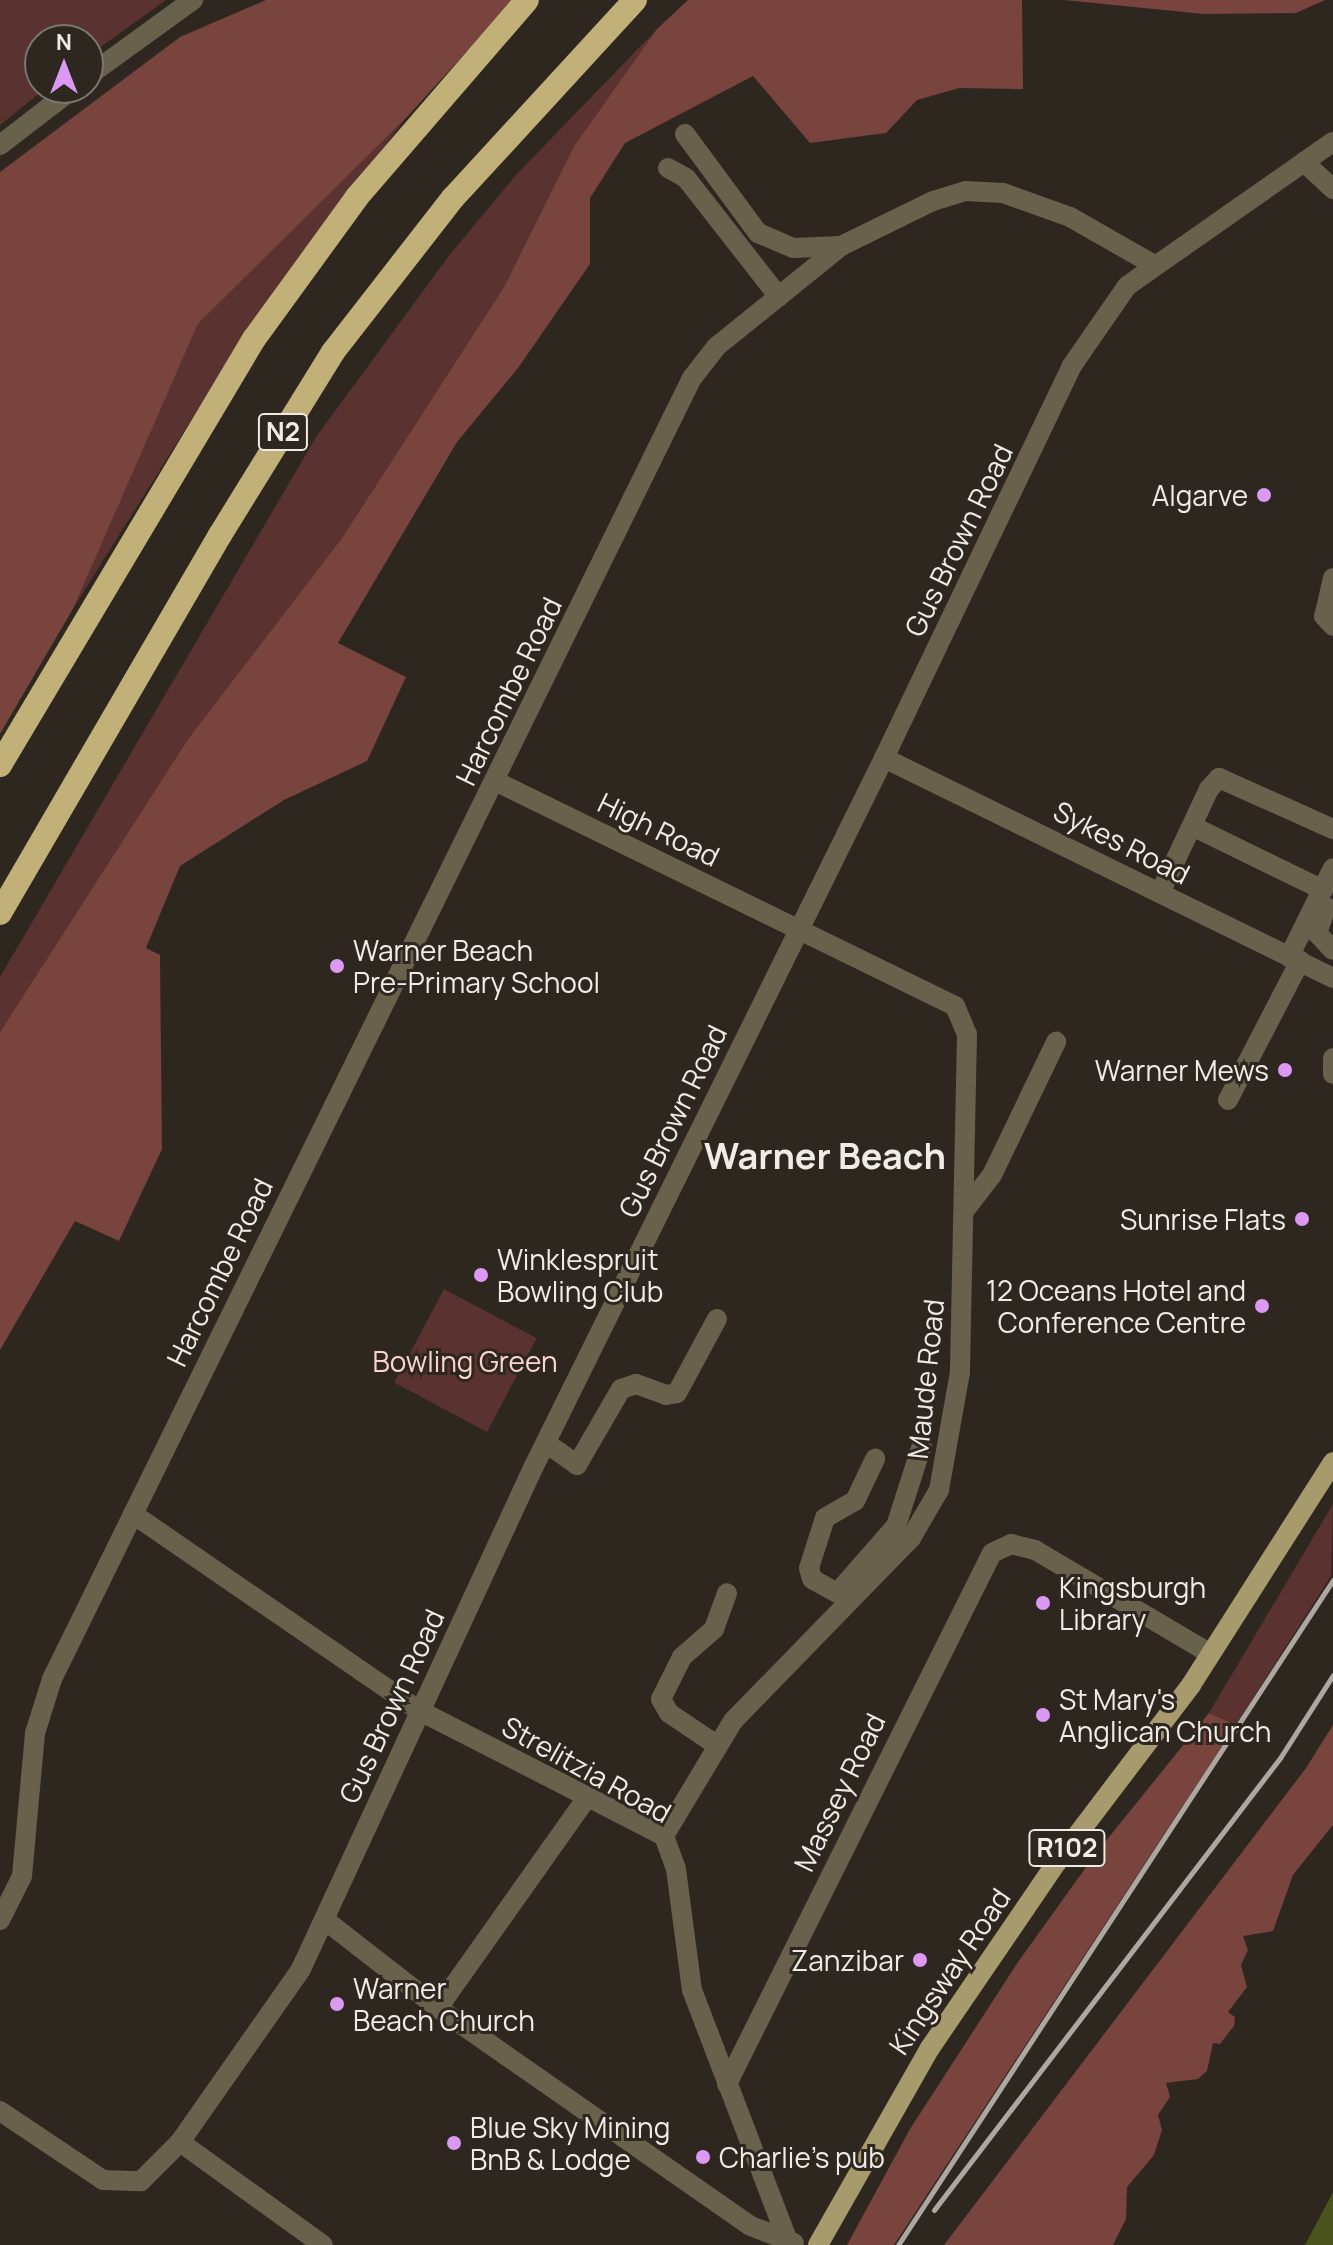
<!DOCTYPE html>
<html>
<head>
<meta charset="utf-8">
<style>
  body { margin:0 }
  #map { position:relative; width:1333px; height:2245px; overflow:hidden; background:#2d271f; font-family:Manrope,sans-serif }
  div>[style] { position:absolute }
  .green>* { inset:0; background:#5a322f; transform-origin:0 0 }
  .forest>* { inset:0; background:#79433e }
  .water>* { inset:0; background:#4a521d }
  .minor>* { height:20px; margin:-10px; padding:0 10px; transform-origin:10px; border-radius:10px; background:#68614c }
  .primary>* { height:20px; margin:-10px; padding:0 10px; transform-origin:10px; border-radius:10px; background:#a79a6d }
  .motorway>* { height:24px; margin:-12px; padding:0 12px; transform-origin:12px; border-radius:12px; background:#c1b179 }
  .rail>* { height:5px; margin:-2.5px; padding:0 2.5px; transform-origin:2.5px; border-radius:2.5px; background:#aca7a1 }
  .dots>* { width:22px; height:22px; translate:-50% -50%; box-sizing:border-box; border:4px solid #2d271f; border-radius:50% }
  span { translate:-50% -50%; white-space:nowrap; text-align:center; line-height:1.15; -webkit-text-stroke:6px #2d271f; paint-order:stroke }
  .shield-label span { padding:2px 6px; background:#2d271f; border:2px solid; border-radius:6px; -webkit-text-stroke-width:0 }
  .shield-label { font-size:26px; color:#f0ebe6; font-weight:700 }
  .poi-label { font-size:28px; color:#f0ebe6 }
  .right { translate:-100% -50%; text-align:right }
  .left { translate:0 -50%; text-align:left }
  .street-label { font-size:28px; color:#f0ebe6 }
  .park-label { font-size:28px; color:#fad4d0 }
  .district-label { font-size:36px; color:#f0ebe6; font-weight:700 }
  .north { position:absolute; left:24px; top:24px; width:80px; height:80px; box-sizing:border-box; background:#2d271f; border:2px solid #7b756f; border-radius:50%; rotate:0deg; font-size:22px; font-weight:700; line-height:32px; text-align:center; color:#f0ebe6 }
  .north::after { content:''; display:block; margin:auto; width:28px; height:36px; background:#dc99f4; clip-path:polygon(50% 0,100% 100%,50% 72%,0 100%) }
</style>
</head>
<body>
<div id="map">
  <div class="green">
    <i style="clip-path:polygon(0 0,166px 0,88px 56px,88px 40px,40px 40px,40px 88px,46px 88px,0 125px)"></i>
    <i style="clip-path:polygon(657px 29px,574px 146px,504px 287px,342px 538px,188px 739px,0 1032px,0 977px,316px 437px,448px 257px,515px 176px)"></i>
    <i style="clip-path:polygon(405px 119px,244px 336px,74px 607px,198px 324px)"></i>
    <i style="left:444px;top:1289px;width:105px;height:106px;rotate:28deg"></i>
    <i style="clip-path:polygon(1333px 1504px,1331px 1576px,1236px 1725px,1209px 1713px)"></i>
  </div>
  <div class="forest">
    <i style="clip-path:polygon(266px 0,514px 0,405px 119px,198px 324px,74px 607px,0 734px,0 172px,180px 37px)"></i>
    <i style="clip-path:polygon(688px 0,1022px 0,1023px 89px,959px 88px,917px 100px,886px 133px,810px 143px,753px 76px,625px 143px,590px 198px,590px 264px,518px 368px,457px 442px,338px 643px,406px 677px,367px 761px,284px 800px,180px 866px,146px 948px,160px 955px,162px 1149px,119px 1241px,75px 1221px,0 1350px,0 1032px,188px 739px,342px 538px,504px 287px,574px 146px,657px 29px)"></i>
    <i style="clip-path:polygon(1064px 0,1325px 0,1296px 13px,1204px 14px)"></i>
    <i style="clip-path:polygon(1209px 1713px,1236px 1725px,894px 2245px,847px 2245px,910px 2129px,1018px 1962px,1097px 1852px)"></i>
    <i style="clip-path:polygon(1333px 1725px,1333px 1825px,1293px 1875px,1273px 1931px,1243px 1936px,1248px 1950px,1241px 1965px,1247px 1987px,1228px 2012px,1235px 2017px,1234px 2026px,1220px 2044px,1213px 2043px,1207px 2071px,1198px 2079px,1166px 2083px,1170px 2097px,1158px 2115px,1162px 2130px,1154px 2155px,1127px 2187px,1126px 2219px,1113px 2245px,944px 2245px,1306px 1768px)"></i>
  </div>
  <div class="water">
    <i style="clip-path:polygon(1333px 2192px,1333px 2245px,1305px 2245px)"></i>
  </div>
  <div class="minor">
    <i style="left:88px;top:76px;width:130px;rotate:-35.9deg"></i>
    <i style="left:685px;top:134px;width:123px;rotate:53.6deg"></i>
    <i style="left:758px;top:233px;width:38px;rotate:23deg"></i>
    <i style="left:793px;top:248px;width:48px;rotate:-2.4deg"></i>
    <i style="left:0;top:145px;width:93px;rotate:-37.6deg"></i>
    <i style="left:1304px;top:162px;width:40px;rotate:43deg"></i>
    <i style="left:668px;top:168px;width:21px;rotate:29deg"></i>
    <i style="left:686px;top:178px;width:151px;rotate:52deg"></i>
    <i style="left:1333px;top:578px;width:39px;rotate:103deg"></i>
    <i style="left:1324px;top:616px;width:13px;rotate:48deg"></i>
    <i style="left:884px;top:758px;width:500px;rotate:26.1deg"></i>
    <i style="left:495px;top:781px;width:512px;rotate:26.06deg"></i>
    <i style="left:955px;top:1006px;width:30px;rotate:67deg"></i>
    <i style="left:967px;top:1034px;width:338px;rotate:91.2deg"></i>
    <i style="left:960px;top:1372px;width:120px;rotate:100.1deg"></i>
    <i style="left:939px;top:1490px;width:56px;rotate:120.3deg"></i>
    <i style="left:911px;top:1538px;width:255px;rotate:134.2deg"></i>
    <i style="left:733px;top:1721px;width:134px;rotate:121deg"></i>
    <i style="left:1192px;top:826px;width:146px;rotate:26deg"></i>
    <i style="left:1160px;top:893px;width:115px;rotate:-64.8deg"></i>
    <i style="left:1209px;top:789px;width:15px;rotate:-48deg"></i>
    <i style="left:1219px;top:778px;width:125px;rotate:24.1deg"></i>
    <i style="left:1326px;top:907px;width:28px;rotate:109deg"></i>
    <i style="left:1317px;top:933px;width:23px;rotate:47deg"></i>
    <i style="left:1289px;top:957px;width:99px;rotate:-63.7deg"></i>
    <i style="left:1333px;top:1058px;width:16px;rotate:90deg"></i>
    <i style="left:1228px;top:1100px;width:157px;rotate:-62.6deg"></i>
    <i style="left:964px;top:1211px;width:46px;rotate:-52.1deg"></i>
    <i style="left:992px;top:1175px;width:148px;rotate:-64.3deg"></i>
    <i style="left:546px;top:1443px;width:38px;rotate:35deg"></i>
    <i style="left:577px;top:1465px;width:88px;rotate:-59.9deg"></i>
    <i style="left:621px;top:1389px;width:16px;rotate:-18deg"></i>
    <i style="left:636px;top:1384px;width:32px;rotate:20deg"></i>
    <i style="left:666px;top:1395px;width:11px;rotate:-10deg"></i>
    <i style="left:677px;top:1393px;width:84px;rotate:-61.6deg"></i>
    <i style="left:133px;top:1514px;width:346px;rotate:34.5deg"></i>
    <i style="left:418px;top:1710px;width:276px;rotate:27.1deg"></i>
    <i style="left:664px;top:1836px;width:35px;rotate:70deg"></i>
    <i style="left:676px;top:1869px;width:122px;rotate:82.5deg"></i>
    <i style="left:692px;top:1990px;width:267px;rotate:69.1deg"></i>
    <i style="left:838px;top:1592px;width:88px;rotate:-48.7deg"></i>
    <i style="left:896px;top:1526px;width:85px;rotate:-72.2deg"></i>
    <i style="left:850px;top:1600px;width:43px;rotate:-151.1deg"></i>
    <i style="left:812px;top:1579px;width:11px;rotate:-105deg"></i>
    <i style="left:809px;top:1568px;width:52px;rotate:-72.3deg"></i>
    <i style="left:825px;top:1518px;width:34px;rotate:-30deg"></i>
    <i style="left:855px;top:1501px;width:47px;rotate:-64.5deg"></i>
    <i style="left:715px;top:1744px;width:55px;rotate:-146deg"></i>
    <i style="left:669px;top:1713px;width:16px;rotate:-120deg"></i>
    <i style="left:661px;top:1699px;width:47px;rotate:-63.4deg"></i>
    <i style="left:682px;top:1657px;width:43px;rotate:-41.2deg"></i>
    <i style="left:714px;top:1629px;width:38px;rotate:-70deg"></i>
    <i style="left:0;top:1920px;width:49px;rotate:-63.4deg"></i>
    <i style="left:22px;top:1876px;width:144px;rotate:-84.8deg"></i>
    <i style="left:35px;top:1733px;width:57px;rotate:-72.5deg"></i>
    <i style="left:52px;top:1679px;width:1450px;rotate:-63.81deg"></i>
    <i style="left:692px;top:378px;width:39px;rotate:-52deg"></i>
    <i style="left:716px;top:347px;width:161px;rotate:-38.9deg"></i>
    <i style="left:841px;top:246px;width:102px;rotate:-26.1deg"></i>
    <i style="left:933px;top:201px;width:34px;rotate:-17deg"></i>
    <i style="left:965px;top:191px;width:38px;rotate:3deg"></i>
    <i style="left:1003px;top:193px;width:71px;rotate:19.7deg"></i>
    <i style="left:1070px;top:217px;width:97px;rotate:29.7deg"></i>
    <i style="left:325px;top:1920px;width:143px;rotate:37.9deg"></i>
    <i style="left:438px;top:2008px;width:381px;rotate:34.9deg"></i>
    <i style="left:751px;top:2226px;width:46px;rotate:21.6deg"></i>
    <i style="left:438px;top:2008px;width:256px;rotate:-54.7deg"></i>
    <i style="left:727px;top:2084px;width:593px;rotate:-63.48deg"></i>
    <i style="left:992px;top:1553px;width:21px;rotate:-25deg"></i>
    <i style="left:1011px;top:1544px;width:25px;rotate:14deg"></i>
    <i style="left:1035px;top:1550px;width:204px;rotate:30.6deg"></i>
    <i style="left:0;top:2111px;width:124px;rotate:33.8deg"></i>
    <i style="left:103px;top:2180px;width:38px;rotate:2deg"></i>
    <i style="left:141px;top:2181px;width:55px;rotate:-45deg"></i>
    <i style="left:180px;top:2142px;width:211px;rotate:-55deg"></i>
    <i style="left:301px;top:1969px;width:554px;rotate:-65.15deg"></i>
    <i style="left:534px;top:1466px;width:790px;rotate:-63.69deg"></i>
    <i style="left:884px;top:758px;width:433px;rotate:-64.4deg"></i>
    <i style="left:1071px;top:367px;width:98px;rotate:-55.3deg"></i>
    <i style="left:1127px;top:286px;width:251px;rotate:-35deg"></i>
    <i style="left:180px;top:2142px;width:176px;rotate:35.8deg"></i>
  </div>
  <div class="primary">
    <i style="left:818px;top:2245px;width:227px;rotate:-60.4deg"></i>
    <i style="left:930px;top:2048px;width:224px;rotate:-55.7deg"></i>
    <i style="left:1056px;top:1863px;width:223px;rotate:-52.8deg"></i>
    <i style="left:1191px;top:1685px;width:264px;rotate:-57.5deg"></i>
  </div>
  <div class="motorway">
    <i style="left:0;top:765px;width:496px;rotate:-59.2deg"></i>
    <i style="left:254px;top:339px;width:175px;rotate:-54deg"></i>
    <i style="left:357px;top:197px;width:260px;rotate:-49.2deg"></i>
    <i style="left:0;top:913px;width:437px;rotate:-59.8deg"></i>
    <i style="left:220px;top:535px;width:215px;rotate:-58.3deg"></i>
    <i style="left:333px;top:352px;width:195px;rotate:-52.1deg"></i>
    <i style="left:453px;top:198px;width:269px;rotate:-47.4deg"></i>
  </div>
  <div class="rail">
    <i style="left:934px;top:2210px;width:569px;rotate:-52.57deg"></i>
    <i style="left:1280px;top:1758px;width:98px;rotate:-57.4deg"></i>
    <i style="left:898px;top:2245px;width:795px;rotate:-56.81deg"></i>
  </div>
  <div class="dots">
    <i style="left:1264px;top:495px;background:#dc99f4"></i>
    <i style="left:337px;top:966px;background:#dc99f4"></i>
    <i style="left:1285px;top:1070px;background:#dc99f4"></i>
    <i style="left:1302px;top:1219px;background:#dc99f4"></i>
    <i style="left:481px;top:1275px;background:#dc99f4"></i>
    <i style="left:1262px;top:1306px;background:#dc99f4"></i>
    <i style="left:1043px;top:1603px;background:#dc99f4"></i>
    <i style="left:1043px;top:1715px;background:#dc99f4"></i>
    <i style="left:920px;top:1960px;background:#dc99f4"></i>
    <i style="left:337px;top:2004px;background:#dc99f4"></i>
    <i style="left:454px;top:2143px;background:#dc99f4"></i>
    <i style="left:703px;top:2157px;background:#dc99f4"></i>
  </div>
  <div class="shield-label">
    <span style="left:283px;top:432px">N2</span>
    <span style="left:1067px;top:1848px">R102</span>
  </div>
  <div class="poi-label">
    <span class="right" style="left:1248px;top:495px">Algarve</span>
    <span class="left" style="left:353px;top:966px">Warner Beach<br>Pre-Primary School</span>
    <span class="right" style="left:1269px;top:1070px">Warner Mews</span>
    <span class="right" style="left:1286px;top:1219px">Sunrise Flats</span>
    <span class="left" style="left:497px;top:1275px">Winklespruit<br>Bowling Club</span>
    <span class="right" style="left:1246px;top:1306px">12 Oceans Hotel and<br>Conference Centre</span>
    <span class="left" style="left:1059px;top:1603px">Kingsburgh<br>Library</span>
    <span class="left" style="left:1059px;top:1715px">St Mary's<br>Anglican Church</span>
    <span class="right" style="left:904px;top:1960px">Zanzibar</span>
    <span class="left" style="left:353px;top:2004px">Warner<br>Beach Church</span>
    <span class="left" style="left:470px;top:2143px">Blue Sky Mining<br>BnB &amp; Lodge</span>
    <span class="left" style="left:719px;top:2157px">Charlie's pub</span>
  </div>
  <div class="street-label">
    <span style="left:958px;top:540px;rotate:-64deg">Gus Brown Road</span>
    <span style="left:508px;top:691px;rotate:-64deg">Harcombe Road</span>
    <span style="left:659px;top:829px;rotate:26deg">High Road</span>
    <span style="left:1122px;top:842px;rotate:27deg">Sykes Road</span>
    <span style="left:672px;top:1121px;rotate:-64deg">Gus Brown Road</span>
    <span style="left:219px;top:1272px;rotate:-64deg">Harcombe Road</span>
    <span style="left:925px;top:1379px;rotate:-84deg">Maude Road</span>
    <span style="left:391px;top:1706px;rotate:-65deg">Gus Brown Road</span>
    <span style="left:587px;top:1769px;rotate:29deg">Strelitzia Road</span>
    <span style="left:839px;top:1792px;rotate:-64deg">Massey Road</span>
    <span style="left:949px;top:1971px;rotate:-56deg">Kingsway Road</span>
  </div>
  <div class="park-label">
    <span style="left:465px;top:1361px">Bowling Green</span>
  </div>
  <div class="district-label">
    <span style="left:825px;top:1156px">Warner Beach</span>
  </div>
  <div class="north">N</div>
</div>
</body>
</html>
